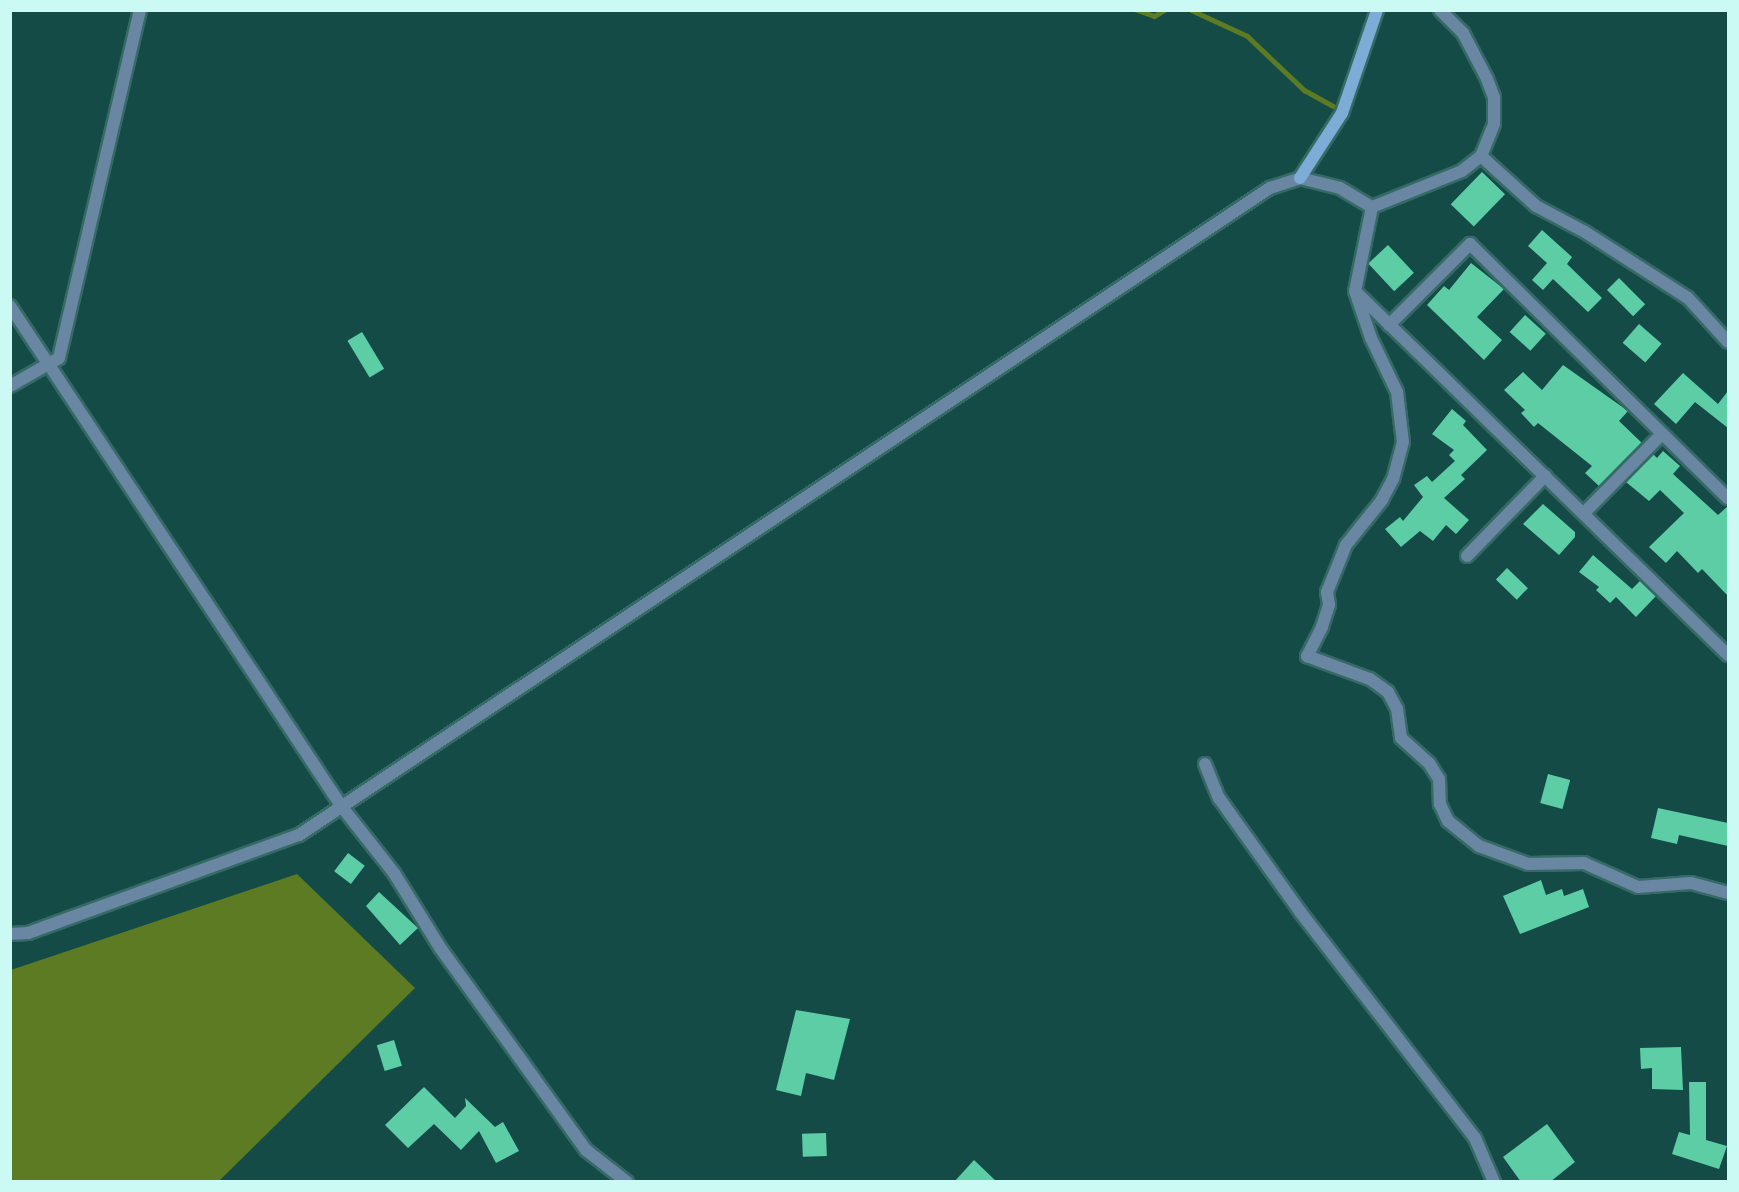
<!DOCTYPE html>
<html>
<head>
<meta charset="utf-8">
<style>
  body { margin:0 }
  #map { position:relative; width:1739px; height:1192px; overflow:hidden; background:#154b47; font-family:"PT Sans Narrow",sans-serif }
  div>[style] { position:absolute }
  .water>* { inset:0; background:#5c7b23 }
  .stream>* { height:5px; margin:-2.5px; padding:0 2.5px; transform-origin:2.5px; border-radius:2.5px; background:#5c7b23 }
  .building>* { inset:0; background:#5ccda5; transform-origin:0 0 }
  .roads { filter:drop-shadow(2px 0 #366a66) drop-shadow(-2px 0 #366a66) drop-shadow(0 2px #366a66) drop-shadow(0 -2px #366a66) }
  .street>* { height:12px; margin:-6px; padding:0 6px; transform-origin:6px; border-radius:6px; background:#6986a2 }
  .secondary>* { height:12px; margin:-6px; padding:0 6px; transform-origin:6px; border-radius:6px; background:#7dacd7 }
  span { translate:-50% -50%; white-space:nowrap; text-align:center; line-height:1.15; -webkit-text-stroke:6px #05413c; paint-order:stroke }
  .frame { position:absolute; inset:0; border:12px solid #cbf9f3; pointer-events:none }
</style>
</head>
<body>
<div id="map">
  <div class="water">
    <i style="clip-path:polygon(297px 874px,415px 988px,219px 1181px,11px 1181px,11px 970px)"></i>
  </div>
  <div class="stream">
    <i style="left:1137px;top:10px;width:18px;rotate:19deg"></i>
    <i style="left:1154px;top:16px;width:12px;rotate:-31deg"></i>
    <i style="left:1191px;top:10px;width:62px;rotate:24.9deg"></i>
    <i style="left:1247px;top:36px;width:79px;rotate:43.5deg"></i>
    <i style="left:1304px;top:90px;width:33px;rotate:29deg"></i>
  </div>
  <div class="building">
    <i style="left:1482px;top:172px;width:32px;height:45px;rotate:44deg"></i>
    <i style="clip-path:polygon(1542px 230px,1572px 257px,1567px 264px,1602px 298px,1588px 312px,1553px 279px,1543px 290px,1532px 280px,1547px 263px,1528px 246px)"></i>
    <i style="left:1388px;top:245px;width:38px;height:27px;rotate:47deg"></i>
    <i style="clip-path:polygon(1471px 263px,1504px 289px,1477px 317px,1502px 340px,1484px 360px,1427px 305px,1444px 286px,1449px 290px)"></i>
    <i style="left:1619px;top:278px;width:37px;height:17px;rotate:45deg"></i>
    <i style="left:1525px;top:315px;width:28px;height:23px;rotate:42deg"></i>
    <i style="left:1639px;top:324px;width:30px;height:25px;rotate:41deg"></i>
    <i style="left:362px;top:332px;width:43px;height:17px;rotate:59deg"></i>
    <i style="clip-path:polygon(1563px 365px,1628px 411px,1619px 421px,1642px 443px,1599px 486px,1585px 473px,1592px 466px,1538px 423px,1534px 427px,1521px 413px,1525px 410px,1504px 390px,1523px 372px,1542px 390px)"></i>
    <i style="clip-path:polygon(1683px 373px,1718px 404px,1728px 391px,1728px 428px,1695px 402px,1676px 424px,1654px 404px)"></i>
    <i style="clip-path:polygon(1452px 409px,1466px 421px,1463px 425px,1487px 450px,1461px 475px,1465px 479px,1444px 498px,1469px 520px,1456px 534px,1446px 525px,1433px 541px,1420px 531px,1401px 547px,1385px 529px,1400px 517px,1403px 521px,1423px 497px,1414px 485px,1427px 476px,1432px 482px,1455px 461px,1449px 455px,1454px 450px,1432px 434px)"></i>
    <i style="clip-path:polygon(1663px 451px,1680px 466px,1673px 474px,1718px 515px,1728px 506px,1728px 596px,1702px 569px,1698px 573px,1677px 551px,1666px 563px,1649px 547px,1684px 513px,1660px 490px,1649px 501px,1626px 482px,1653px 454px,1657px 458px)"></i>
    <i style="clip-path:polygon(1543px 504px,1575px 532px,1575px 537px,1559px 555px,1523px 524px)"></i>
    <i style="clip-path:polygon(1593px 555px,1632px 589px,1640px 581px,1656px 596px,1636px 617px,1616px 597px,1610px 603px,1596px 590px,1599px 587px,1579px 572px)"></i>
    <i style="left:1507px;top:568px;width:29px;height:16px;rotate:44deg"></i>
    <i style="left:1548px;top:774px;width:23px;height:30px;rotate:15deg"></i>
    <i style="clip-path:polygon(1658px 808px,1728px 823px,1728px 846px,1679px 835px,1677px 844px,1651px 838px)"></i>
    <i style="left:348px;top:853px;width:21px;height:23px;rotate:37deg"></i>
    <i style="clip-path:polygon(1541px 880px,1546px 895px,1562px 889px,1564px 896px,1583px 889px,1589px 907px,1520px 934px,1503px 896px)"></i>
    <i style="clip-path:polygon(379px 892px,418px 928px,400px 945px,366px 906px)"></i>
    <i style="clip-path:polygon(796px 1010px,850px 1019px,834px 1080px,806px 1073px,801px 1096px,776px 1090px)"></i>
    <i style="left:394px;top:1040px;width:27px;height:18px;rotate:73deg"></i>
    <i style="clip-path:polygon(1681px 1047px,1683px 1090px,1652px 1089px,1652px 1068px,1641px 1069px,1640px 1048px)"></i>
    <i style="clip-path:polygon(1689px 1082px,1706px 1082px,1706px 1140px,1727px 1146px,1719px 1169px,1672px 1154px,1679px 1132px,1690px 1135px)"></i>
    <i style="clip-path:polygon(424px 1087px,455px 1118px,466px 1106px,465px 1098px,495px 1127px,503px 1122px,519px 1151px,496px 1163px,479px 1131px,461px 1150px,434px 1124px,408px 1148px,385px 1125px)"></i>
    <i style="clip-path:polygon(1547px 1124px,1575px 1162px,1550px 1182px,1521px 1182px,1503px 1157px)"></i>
    <i style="left:826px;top:1133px;width:23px;height:24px;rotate:88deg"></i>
    <i style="clip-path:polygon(974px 1160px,997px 1182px,954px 1182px)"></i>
  </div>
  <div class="roads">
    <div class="street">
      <i style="left:1440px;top:10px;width:33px;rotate:45deg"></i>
      <i style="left:1463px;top:33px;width:52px;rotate:62.4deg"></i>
      <i style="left:1487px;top:79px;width:19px;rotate:69deg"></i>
      <i style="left:1494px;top:97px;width:27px;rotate:90deg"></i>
      <i style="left:1494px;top:124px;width:35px;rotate:112deg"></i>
      <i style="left:1481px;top:156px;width:24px;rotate:142deg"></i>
      <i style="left:1462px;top:171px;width:97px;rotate:158.2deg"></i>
      <i style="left:1372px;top:207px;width:86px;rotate:101.4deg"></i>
      <i style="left:1355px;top:291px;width:50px;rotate:71.2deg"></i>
      <i style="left:1371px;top:338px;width:60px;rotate:64.3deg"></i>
      <i style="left:1397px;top:392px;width:50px;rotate:83.2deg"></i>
      <i style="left:1403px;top:442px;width:38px;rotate:105deg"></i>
      <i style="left:1393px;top:479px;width:24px;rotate:118deg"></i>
      <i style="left:1382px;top:500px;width:58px;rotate:128.7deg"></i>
      <i style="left:1346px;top:545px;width:51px;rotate:112deg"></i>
      <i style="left:1327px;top:592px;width:13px;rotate:81deg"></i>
      <i style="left:1329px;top:605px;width:23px;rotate:108deg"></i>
      <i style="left:1322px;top:627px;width:33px;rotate:117deg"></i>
      <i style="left:1307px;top:656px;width:67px;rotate:20.1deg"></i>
      <i style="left:1370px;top:679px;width:22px;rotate:36deg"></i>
      <i style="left:1388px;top:692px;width:19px;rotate:62deg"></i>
      <i style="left:1397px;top:709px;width:29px;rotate:82deg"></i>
      <i style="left:1401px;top:738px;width:38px;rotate:42deg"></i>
      <i style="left:1429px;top:763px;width:19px;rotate:58deg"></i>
      <i style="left:1439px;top:779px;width:25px;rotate:88deg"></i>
      <i style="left:1440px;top:804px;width:19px;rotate:65deg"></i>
      <i style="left:1448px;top:821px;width:40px;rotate:39deg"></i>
      <i style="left:1479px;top:846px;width:52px;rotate:20.2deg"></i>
      <i style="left:1528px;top:864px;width:56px;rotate:-1deg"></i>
      <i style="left:1584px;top:863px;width:59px;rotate:24deg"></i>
      <i style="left:1638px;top:887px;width:53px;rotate:-4.3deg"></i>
      <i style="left:1691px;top:883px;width:38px;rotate:15deg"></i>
      <i style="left:1481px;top:156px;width:74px;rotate:42.3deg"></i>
      <i style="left:1536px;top:206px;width:55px;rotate:28deg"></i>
      <i style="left:1585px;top:232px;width:122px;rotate:32.7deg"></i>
      <i style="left:1688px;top:298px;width:59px;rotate:47.7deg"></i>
      <i style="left:1356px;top:292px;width:520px;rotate:44.3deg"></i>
      <i style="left:10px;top:306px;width:601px;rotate:56.47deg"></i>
      <i style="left:342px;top:807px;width:84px;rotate:51.8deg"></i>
      <i style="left:394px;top:873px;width:89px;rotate:58.3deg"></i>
      <i style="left:441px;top:949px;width:248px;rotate:54.2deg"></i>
      <i style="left:586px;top:1150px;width:52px;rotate:38deg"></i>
      <i style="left:1389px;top:325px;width:115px;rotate:-45deg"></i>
      <i style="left:1470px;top:244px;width:362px;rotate:44.6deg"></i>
      <i style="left:10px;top:386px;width:56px;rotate:-29.7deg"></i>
      <i style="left:59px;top:358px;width:357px;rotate:-76.9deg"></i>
      <i style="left:1584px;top:513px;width:111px;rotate:-45.4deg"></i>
      <i style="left:1467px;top:556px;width:112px;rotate:-45.7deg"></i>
      <i style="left:1205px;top:764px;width:37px;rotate:68deg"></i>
      <i style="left:1219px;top:798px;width:141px;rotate:54.5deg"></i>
      <i style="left:1301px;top:913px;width:284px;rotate:52.3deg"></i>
      <i style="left:1475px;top:1138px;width:48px;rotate:66.6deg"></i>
      <i style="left:10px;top:934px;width:18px;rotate:-3deg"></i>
      <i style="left:28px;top:933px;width:288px;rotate:-19.9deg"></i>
      <i style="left:299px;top:835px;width:1167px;rotate:-33.68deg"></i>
      <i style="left:1270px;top:188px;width:32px;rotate:-18deg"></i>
      <i style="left:1300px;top:178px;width:41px;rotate:14deg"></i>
      <i style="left:1340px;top:188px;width:37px;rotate:31deg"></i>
    </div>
    <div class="secondary">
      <i style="left:1300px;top:178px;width:77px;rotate:-57.1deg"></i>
      <i style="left:1342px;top:113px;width:109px;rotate:-71.2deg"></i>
    </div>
  </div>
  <div class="frame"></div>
</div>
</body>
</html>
